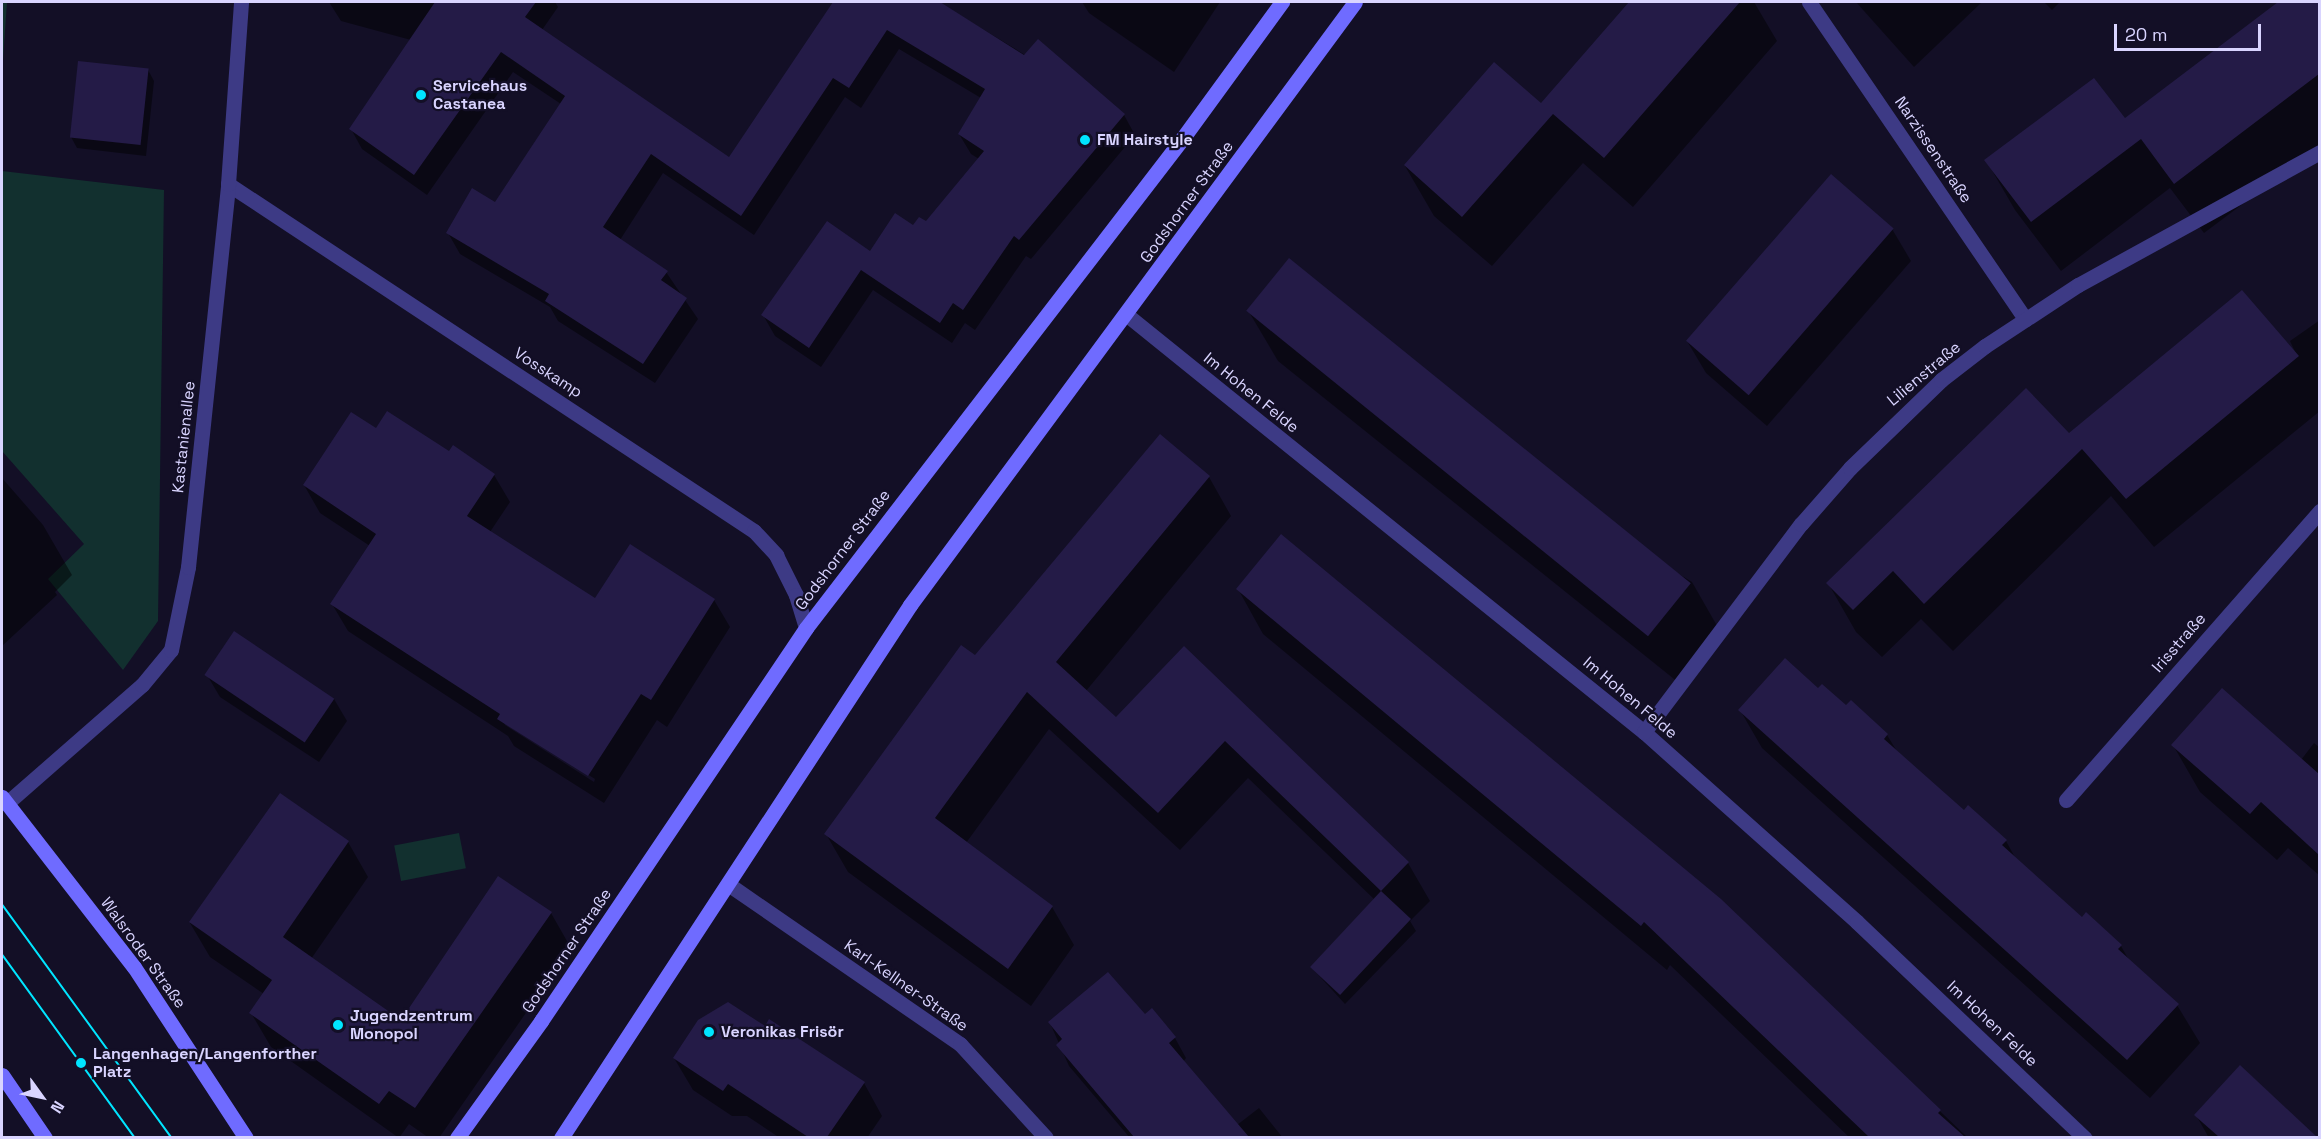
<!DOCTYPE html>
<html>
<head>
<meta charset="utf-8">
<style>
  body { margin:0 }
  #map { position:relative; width:2321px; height:1139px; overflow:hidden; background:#130f26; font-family:"Space Grotesk",sans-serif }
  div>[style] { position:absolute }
  .green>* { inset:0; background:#12302f; transform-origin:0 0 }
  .shadow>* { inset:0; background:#0007 }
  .building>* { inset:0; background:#241b47; transform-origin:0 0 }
  .minor>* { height:15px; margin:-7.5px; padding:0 7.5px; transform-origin:7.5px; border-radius:7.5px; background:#3d3a85 }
  .secondary>* { height:15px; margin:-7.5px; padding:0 7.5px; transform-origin:7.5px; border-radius:7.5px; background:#6f6bff }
  .tram>* { height:1.5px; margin:-0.75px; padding:0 0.75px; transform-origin:0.75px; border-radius:0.75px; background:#00e5ff }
  .dots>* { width:16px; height:16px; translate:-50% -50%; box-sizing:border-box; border:3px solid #130f26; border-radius:50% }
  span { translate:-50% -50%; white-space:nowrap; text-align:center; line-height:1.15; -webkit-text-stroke:4.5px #130f26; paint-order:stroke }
  .poi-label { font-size:16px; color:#d9d4ff; font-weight:700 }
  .left { translate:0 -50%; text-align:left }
  .street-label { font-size:16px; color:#d9d4ff }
  .frame { position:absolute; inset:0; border:3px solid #d9d4ff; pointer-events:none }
  .north { position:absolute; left:12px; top:1067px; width:60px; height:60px; -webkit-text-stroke:4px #130f26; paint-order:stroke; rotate:123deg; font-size:16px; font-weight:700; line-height:24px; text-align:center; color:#d9d4ff }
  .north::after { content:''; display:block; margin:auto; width:21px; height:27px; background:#d9d4ff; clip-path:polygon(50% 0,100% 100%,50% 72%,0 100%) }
  .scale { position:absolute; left:2114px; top:24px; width:147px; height:27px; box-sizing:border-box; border:3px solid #d9d4ff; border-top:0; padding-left:8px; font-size:18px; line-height:21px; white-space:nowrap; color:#d9d4ff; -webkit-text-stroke:4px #130f26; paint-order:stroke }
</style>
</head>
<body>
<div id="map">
  <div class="green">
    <i style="clip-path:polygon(2px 2px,7px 2px,2px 75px)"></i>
    <i style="clip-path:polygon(2px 171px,164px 190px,158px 621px,123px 670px,48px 579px,84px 544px,2px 451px)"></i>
    <i style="left:459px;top:833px;width:36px;height:66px;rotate:79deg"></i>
  </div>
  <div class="shadow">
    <i style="clip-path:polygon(329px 2px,555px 2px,558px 7px,542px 30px,729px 159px,837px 2px,938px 2px,1124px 115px,1135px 135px,1031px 259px,1026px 256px,975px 330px,965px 323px,952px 343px,873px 290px,821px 367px,775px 336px,763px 315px,926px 223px,979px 159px,971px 154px,959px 134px,981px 98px,899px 49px,861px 108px,845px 97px,754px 235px,663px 173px,620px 240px,666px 272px,698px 319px,655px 383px,558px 321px,550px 307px,460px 254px,448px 233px,496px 204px,561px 104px,513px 72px,427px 195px,362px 149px,351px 129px,411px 40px,341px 21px)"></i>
    <i style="clip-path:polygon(1082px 2px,1220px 2px,1174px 72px,1089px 13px)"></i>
    <i style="clip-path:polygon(1631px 2px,1754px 2px,1777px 41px,1633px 207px,1583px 163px,1492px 266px,1434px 216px,1405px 166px,1541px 105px)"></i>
    <i style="clip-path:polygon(1856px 2px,1982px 2px,1914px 67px)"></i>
    <i style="clip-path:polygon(2044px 2px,2060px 2px,2052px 10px)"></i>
    <i style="clip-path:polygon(2281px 2px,2315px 2px,2320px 8px,2320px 146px,2204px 233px,2170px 188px,2061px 271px,2015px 210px,1986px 160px,2124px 120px)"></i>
    <i style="clip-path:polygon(148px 70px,154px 81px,146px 156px,77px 148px,71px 137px)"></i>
    <i style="clip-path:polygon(1892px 229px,1911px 261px,1767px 426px,1706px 373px,1687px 341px)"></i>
    <i style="clip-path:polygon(1249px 312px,1692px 582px,1720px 631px,1679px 683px,1278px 361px)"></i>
    <i style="clip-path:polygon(2320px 320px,2320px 411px,2154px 547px,2111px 496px,1953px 651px,1921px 619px,1882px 657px,1856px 632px,1828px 583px,2069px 435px,2297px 356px,2290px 341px)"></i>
    <i style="clip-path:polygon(evenodd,376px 430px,449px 453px,494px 475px,510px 502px,490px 532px,595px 600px,714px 600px,730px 627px,667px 727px,657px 720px,604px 803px,514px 746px,508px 736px,348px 631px,332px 604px,370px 546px,320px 513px,304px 485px,376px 430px,504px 722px,595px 779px,594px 782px,505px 725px,504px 722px)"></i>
    <i style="clip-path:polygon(1160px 436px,1209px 477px,1231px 516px,1086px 691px,1116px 719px,1184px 648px,1408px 863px,1430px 901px,1410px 921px,1416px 931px,1345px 1004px,1311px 967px,1375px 900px,1248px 778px,1180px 850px,1049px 729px,966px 843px,1052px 907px,1074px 945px,1031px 1006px,848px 872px,826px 834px)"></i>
    <i style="clip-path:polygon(2px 478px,43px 525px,72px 575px,55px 592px,57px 595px,2px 646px)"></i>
    <i style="clip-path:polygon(1238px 589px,1720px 900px,1968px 1138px,1850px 1138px,1670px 965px,1667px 970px,1263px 634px)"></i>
    <i style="clip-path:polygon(207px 675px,334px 699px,347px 721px,319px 762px,220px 697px)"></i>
    <i style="clip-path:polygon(1819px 690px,1887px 735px,1898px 753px,1964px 812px,2006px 841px,2017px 861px,2082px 919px,2121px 946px,2130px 962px,2177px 1005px,2200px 1043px,2150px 1098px,1762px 748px,1740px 710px)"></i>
    <i style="clip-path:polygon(2314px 743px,2320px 748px,2320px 876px,2288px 848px,2277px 860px,2200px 792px,2173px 745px,2301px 760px)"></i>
    <i style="clip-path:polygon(348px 842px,368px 877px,311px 959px,401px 1022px,498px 878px,551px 913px,571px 948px,439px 1138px,429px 1138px,409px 1124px,399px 1138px,271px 1047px,251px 1013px,264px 994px,210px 957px,190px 923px)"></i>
    <i style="clip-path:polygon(1152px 1010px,1175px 1038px,1186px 1058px,1183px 1062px,1237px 1125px,1259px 1108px,1283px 1138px,1130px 1138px,1069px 1066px,1050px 1023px,1145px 1017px)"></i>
    <i style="clip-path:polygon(765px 1028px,864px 1083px,882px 1116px,867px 1138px,780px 1138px,747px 1116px,732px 1116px,693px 1090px,674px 1058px)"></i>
    <i style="clip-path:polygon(2240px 1067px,2315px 1138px,2209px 1138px,2196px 1115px)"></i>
  </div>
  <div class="building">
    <i style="clip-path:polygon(435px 2px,536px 2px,525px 17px,729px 157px,833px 2px,940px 2px,1024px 55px,1038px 39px,1125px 114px,1019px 240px,1014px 236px,963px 310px,953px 303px,940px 323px,861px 270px,809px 348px,761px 315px,827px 221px,870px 251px,895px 213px,913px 225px,919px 217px,926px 221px,984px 151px,958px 134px,985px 89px,887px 30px,849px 88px,833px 78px,741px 216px,651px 154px,603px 227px,668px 271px,661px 280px,687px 298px,643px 364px,545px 301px,549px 294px,446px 233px,472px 188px,495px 202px,565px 96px,501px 52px,414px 175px,349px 129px)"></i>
    <i style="clip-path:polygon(1629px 2px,1740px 2px,1604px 158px,1553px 114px,1462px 217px,1404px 165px,1494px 62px,1541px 103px)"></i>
    <i style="clip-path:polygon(2278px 2px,2319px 2px,2319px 74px,2174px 184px,2141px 139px,2031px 222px,1984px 160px,2094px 78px,2125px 118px)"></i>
    <i style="left:78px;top:61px;width:71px;height:77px;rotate:6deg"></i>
    <i style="left:1831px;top:174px;width:83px;height:221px;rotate:41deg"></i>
    <i style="left:1289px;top:258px;width:517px;height:68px;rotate:39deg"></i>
    <i style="clip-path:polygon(2242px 290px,2299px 356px,2126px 499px,2082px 449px,1924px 604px,1893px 571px,1853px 610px,1826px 583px,2026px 388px,2069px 433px)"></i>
    <i style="clip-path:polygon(387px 411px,449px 451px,453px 445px,495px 474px,467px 516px,595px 598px,630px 544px,715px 599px,651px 700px,641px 694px,588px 776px,497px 719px,500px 714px,330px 604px,376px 534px,303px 485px,351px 412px,376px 428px)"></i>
    <i style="clip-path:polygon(1160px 434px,1210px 476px,1056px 662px,1116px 717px,1184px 646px,1409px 862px,1381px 891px,1225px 741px,1158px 813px,1027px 692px,935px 818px,1053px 906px,1008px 969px,824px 834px,961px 645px,975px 655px)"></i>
    <i style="clip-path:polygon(1281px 534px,1721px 899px,1941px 1110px,1938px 1113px,1965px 1137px,1869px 1137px,1644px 922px,1641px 926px,1236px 589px)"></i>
    <i style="left:234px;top:631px;width:121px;height:53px;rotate:34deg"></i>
    <i style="clip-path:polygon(1785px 658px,1818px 688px,1822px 684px,1846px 705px,1851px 700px,1888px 734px,1884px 739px,1964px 810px,1968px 805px,2007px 840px,2002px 845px,2082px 917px,2086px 912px,2122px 945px,2118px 949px,2179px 1004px,2127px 1060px,1738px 710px)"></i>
    <i style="clip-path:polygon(2222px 688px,2319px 774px,2319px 855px,2261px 802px,2250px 814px,2171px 745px)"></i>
    <i style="clip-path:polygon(280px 793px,349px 841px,283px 937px,401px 1020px,498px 876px,552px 912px,415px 1108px,389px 1091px,379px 1104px,249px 1013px,272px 980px,189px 922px)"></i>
    <i style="left:1381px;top:891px;width:41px;height:104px;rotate:43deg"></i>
    <i style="clip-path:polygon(1108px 972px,1145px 1014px,1152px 1008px,1176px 1037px,1169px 1043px,1249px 1137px,1134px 1137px,1056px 1045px,1062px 1039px,1048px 1022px)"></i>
    <i style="clip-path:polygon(728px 1002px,765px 1026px,769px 1019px,865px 1082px,827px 1137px,808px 1137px,728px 1084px,723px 1091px,673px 1058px,698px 1020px)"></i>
    <i style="clip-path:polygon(2240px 1065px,2317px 1137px,2219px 1137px,2194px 1115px)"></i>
  </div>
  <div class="minor">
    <i style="left:1809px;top:2px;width:384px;rotate:55.7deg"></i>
    <i style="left:228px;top:184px;width:630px;rotate:33.41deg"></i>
    <i style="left:754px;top:531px;width:33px;rotate:47deg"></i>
    <i style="left:776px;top:555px;width:45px;rotate:63.4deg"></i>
    <i style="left:796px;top:595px;width:34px;rotate:73deg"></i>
    <i style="left:1127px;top:315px;width:664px;rotate:38.89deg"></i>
    <i style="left:1644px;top:732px;width:285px;rotate:41.7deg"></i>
    <i style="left:1857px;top:922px;width:314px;rotate:43.5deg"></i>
    <i style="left:1644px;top:732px;width:261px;rotate:-53deg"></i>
    <i style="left:1801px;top:524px;width:74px;rotate:-48.8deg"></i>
    <i style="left:1850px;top:468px;width:127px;rotate:-44deg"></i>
    <i style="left:1941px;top:380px;width:56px;rotate:-37.7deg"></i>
    <i style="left:1985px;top:346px;width:111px;rotate:-33.3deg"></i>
    <i style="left:2078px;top:285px;width:276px;rotate:-28.8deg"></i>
    <i style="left:2066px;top:800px;width:385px;rotate:-48.7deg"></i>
    <i style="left:7px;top:803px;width:179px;rotate:-41.2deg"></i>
    <i style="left:142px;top:685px;width:45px;rotate:-50.4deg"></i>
    <i style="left:171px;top:650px;width:85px;rotate:-78.4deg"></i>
    <i style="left:188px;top:567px;width:385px;rotate:-84deg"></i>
    <i style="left:228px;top:184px;width:182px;rotate:-85.9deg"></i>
    <i style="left:728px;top:884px;width:282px;rotate:34.6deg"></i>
    <i style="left:960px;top:1044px;width:127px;rotate:47.5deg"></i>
  </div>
  <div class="secondary">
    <i style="left:2px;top:797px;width:215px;rotate:52.2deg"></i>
    <i style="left:134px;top:967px;width:204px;rotate:56.8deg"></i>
    <i style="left:2px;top:1075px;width:76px;rotate:55.7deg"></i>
    <i style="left:457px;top:1138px;width:144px;rotate:-54.3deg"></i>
    <i style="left:541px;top:1021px;width:474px;rotate:-56deg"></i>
    <i style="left:806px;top:628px;width:617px;rotate:-52.44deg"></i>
    <i style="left:1182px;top:139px;width:170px;rotate:-53.9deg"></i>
    <i style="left:561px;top:1138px;width:637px;rotate:-56.78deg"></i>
    <i style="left:910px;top:605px;width:749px;rotate:-53.57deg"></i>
  </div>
  <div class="tram">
    <i style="left:2px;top:904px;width:289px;rotate:54deg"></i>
    <i style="left:2px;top:954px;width:227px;rotate:54.1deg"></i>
  </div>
  <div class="dots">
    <i style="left:421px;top:95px;background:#00e5ff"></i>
    <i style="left:1085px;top:140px;background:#00e5ff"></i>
    <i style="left:338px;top:1025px;background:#00e5ff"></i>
    <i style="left:709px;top:1032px;background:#00e5ff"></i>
    <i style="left:81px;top:1063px;background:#00e5ff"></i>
  </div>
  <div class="poi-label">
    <span class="left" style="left:433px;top:95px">Servicehaus<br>Castanea</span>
    <span class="left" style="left:1097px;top:140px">FM Hairstyle</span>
    <span class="left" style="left:350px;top:1025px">Jugendzentrum<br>Monopol</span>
    <span class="left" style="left:721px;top:1032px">Veronikas Frisör</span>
    <span class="left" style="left:93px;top:1063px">Langenhagen/Langenforther<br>Platz</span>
  </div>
  <div class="street-label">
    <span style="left:1933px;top:150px;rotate:56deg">Narzissenstraße</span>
    <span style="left:1187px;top:202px;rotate:-54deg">Godshorner Straße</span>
    <span style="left:548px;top:373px;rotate:33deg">Vosskamp</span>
    <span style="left:1924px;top:374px;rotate:-40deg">Lilienstraße</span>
    <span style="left:1251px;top:393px;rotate:39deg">Im Hohen Felde</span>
    <span style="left:184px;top:437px;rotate:-84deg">Kastanienallee</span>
    <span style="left:843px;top:550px;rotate:-53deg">Godshorner Straße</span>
    <span style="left:2179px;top:643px;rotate:-49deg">Irisstraße</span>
    <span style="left:1630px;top:698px;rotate:40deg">Im Hohen Felde</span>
    <span style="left:567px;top:951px;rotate:-56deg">Godshorner Straße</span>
    <span style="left:143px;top:953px;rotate:54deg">Walsroder Straße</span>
    <span style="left:906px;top:986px;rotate:35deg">Karl-Kellner-Straße</span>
    <span style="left:1992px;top:1024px;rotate:43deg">Im Hohen Felde</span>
  </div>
  <div class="frame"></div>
  <div class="north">N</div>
  <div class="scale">20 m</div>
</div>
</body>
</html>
